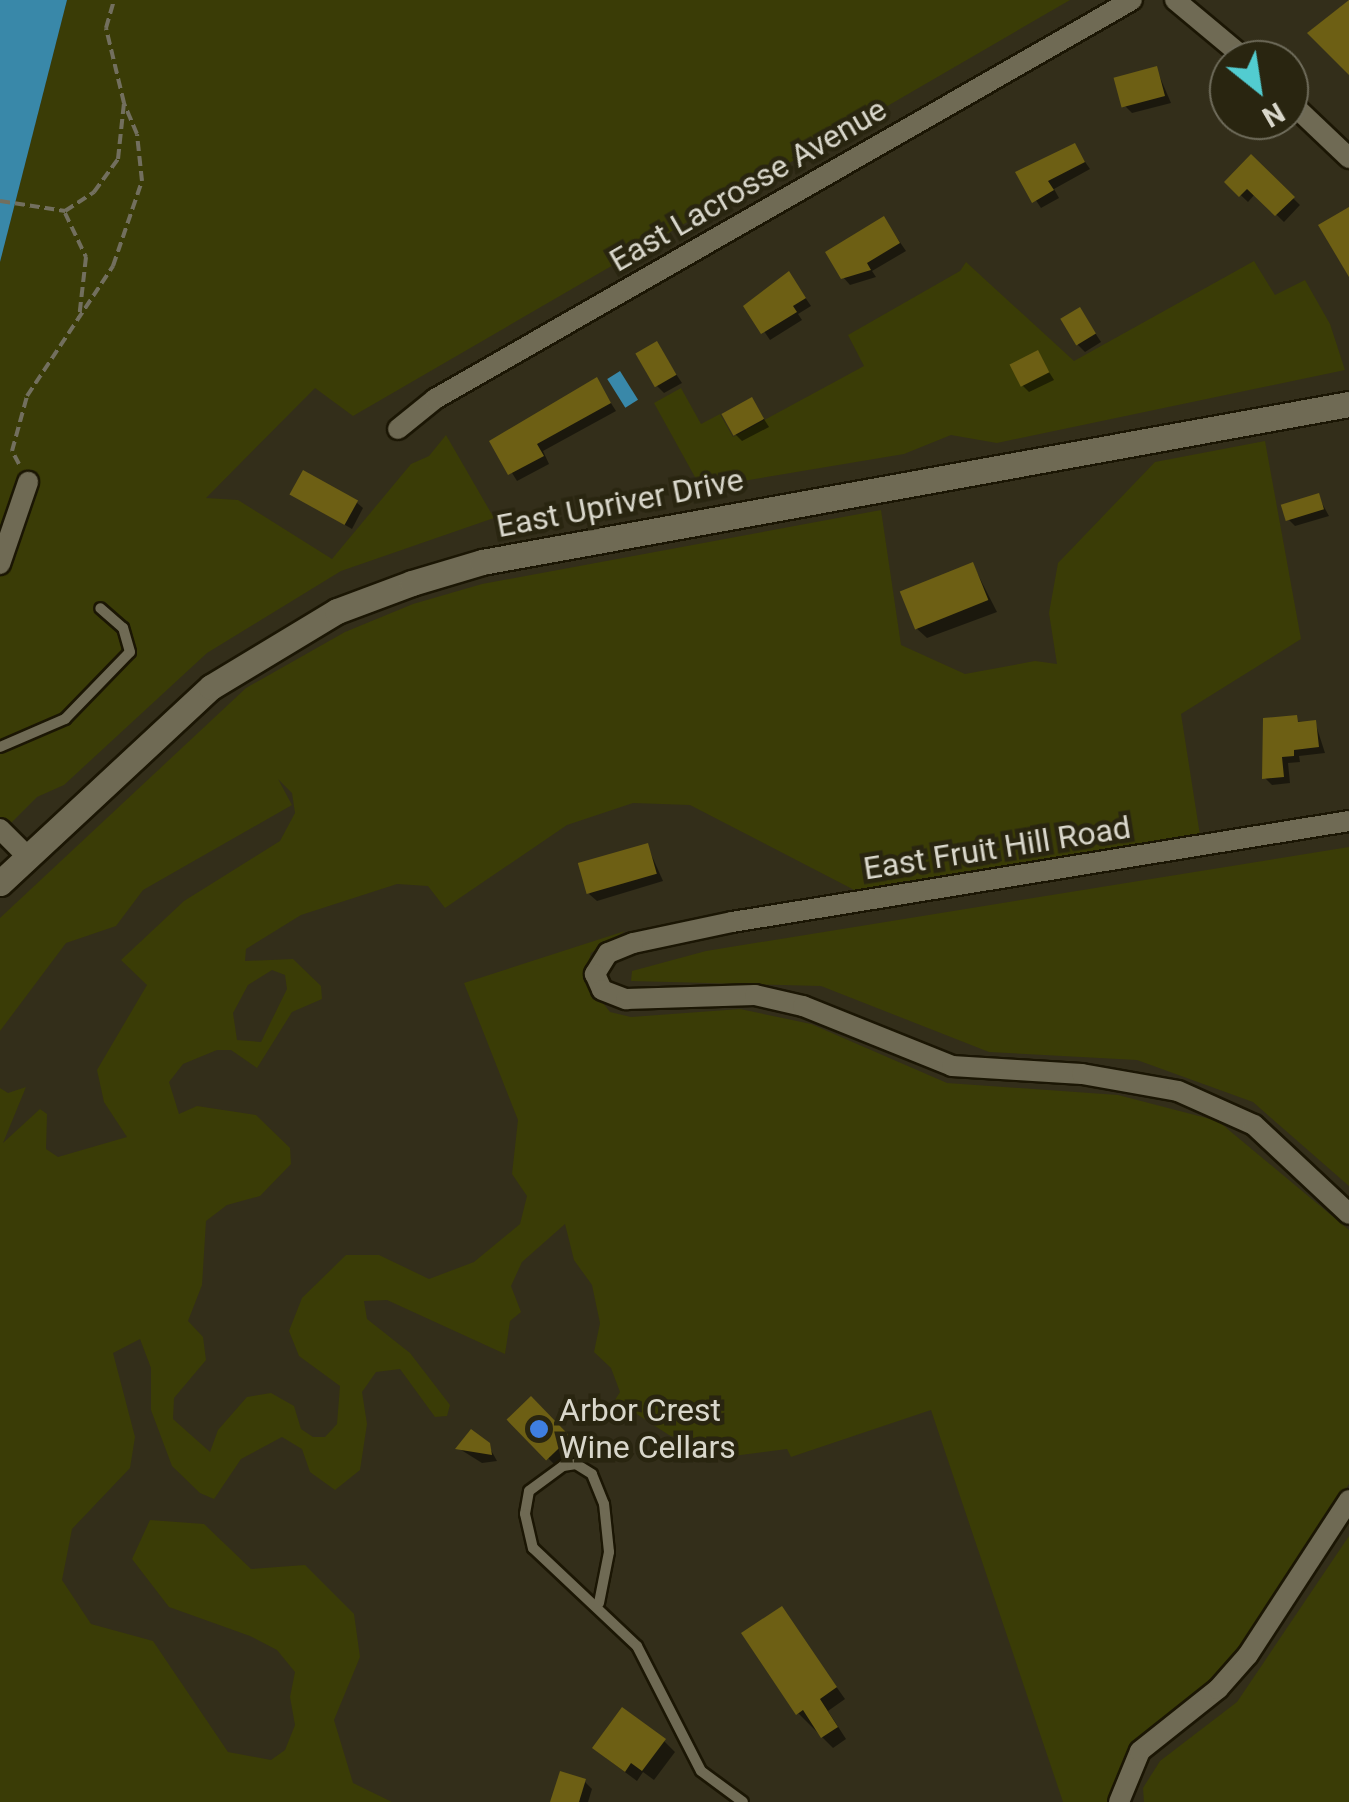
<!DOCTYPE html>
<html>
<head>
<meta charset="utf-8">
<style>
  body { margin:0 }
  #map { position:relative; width:1349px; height:1802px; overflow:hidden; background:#332e1a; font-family:Roboto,sans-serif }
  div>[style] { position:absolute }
  .green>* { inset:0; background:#3a3c06 }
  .water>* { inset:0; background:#3988a9; transform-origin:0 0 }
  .shadow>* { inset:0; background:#0007; transform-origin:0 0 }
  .building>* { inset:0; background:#6d5f14; transform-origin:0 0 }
  .path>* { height:4px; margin-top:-2px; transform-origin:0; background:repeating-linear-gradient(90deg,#726f5e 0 10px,transparent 0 15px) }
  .roads { filter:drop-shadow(2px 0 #1b1604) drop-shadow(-2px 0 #1b1604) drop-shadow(0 2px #1b1604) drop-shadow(0 -2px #1b1604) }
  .lane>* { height:10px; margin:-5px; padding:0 5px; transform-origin:5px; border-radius:5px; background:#6f6a54 }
  .street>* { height:20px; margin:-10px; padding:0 10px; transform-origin:10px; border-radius:10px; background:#6f6a54 }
  .secondary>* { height:25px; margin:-12.5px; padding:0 12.5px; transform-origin:12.5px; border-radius:12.5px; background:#6f6a54 }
  .dots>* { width:28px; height:28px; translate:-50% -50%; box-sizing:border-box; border:5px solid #292510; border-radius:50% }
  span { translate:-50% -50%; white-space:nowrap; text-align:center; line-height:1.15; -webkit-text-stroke:9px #292510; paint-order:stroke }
  .street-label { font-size:32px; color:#d9d7cb }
  .poi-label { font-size:32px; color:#d9d7cb }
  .left { translate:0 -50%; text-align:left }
  .north { position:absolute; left:1209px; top:40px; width:100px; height:100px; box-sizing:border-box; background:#292510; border:2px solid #6f6c5b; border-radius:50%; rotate:150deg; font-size:28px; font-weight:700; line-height:40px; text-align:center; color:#d9d7cb }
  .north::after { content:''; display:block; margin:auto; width:35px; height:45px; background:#52ccd0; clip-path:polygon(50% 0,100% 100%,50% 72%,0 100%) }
</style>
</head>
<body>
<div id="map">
  <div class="green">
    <i style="clip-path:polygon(67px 0,1070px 0,353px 416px,315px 388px,206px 498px,238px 500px,332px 559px,411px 464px,429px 456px,446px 435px,494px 518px,341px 571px,207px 653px,64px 785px,37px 797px,0 834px,0 262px)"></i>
    <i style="clip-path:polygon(1254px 261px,1275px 295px,1305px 280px,1330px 324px,1345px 370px,997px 443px,951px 435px,904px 454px,701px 488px,654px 403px,681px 388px,701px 424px,720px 414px,733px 437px,864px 366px,848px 335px,960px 271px,966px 262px,1074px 361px)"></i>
    <i style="clip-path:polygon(evenodd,1265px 441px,1301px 639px,1181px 714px,1200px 835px,862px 894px,690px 805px,633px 803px,567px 825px,445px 908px,428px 886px,397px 884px,301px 915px,246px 949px,245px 961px,293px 959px,321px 986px,322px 999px,292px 1012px,257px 1068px,231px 1050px,217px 1050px,183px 1064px,169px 1082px,179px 1114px,197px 1106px,256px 1115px,290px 1148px,291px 1164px,260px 1196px,227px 1205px,206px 1221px,202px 1285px,188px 1321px,203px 1337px,206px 1360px,174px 1398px,173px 1419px,210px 1452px,218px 1430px,247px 1397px,271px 1393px,294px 1406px,301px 1429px,313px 1437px,325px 1437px,337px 1424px,340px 1386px,299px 1356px,289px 1331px,302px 1298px,346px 1255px,379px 1255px,429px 1279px,474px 1262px,520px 1224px,527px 1196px,512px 1174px,518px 1120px,464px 983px,625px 931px,591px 953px,584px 979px,610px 1012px,631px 1017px,740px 1009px,811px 1024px,947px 1083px,1118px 1095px,1218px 1121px,1349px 1230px,1349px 1484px,1239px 1653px,1213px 1685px,1146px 1734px,1121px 1768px,1111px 1802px,1063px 1802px,931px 1410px,791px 1457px,787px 1449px,725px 1457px,669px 1435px,615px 1400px,620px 1392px,611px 1368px,594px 1352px,600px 1323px,592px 1285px,574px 1260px,565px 1224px,522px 1262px,511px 1286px,521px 1312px,510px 1321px,505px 1354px,387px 1300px,364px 1301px,367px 1319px,410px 1353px,450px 1405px,447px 1416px,435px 1417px,400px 1369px,376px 1372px,362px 1392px,367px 1424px,360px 1470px,335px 1490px,310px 1472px,302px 1449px,282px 1437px,241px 1459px,214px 1499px,200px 1493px,172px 1466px,151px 1410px,151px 1368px,140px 1339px,113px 1353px,135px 1437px,130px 1468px,72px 1529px,62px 1580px,91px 1624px,153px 1641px,228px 1752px,271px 1760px,285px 1750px,295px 1725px,290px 1697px,295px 1672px,277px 1650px,250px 1636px,169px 1607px,132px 1559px,150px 1520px,204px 1524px,251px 1569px,305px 1565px,354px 1614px,360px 1657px,334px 1720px,353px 1783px,392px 1802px,0 1802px,0 1088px,8px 1093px,26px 1087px,3px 1143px,40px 1109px,47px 1114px,46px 1149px,58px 1157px,127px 1137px,104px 1102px,97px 1070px,147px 985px,121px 960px,184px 901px,280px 841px,295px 813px,292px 793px,278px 779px,292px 805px,143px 890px,116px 926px,66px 943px,0 1031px,0 918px,246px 688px,345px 632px,413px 604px,482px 584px,881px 510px,901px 645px,965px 674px,1035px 661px,1057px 664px,1049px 613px,1058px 563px,1155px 462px,1265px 441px,272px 970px,285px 975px,287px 989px,261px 1042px,237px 1040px,233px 1013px,248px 985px,272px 970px)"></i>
    <i style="clip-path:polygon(1349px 847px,1349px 1186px,1253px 1102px,1137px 1060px,989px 1052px,821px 986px,631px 981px,632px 971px,706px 951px)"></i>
    <i style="clip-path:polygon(1349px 1536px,1349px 1802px,1144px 1802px,1143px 1788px,1160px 1761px,1237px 1702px)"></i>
  </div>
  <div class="water">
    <i style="clip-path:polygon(0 0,67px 0,0 262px)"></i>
    <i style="left:620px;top:371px;width:34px;height:15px;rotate:58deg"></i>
  </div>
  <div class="shadow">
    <i style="clip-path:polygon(1156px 68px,1171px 103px,1132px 113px,1125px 106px)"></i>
    <i style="clip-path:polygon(1074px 146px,1090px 169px,1054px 189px,1059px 198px,1041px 208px,1018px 173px)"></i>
    <i style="clip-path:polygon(1251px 157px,1300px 205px,1284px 222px,1255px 194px,1248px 202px,1227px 182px)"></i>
    <i style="clip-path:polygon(884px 219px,906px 251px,872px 271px,876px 277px,850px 285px,843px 277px)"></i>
    <i style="clip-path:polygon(789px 274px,811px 306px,798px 314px,802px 320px,770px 340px,747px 306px)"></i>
    <i style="clip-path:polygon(1080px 310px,1101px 342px,1085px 352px,1078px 345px)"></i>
    <i style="clip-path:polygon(656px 344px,682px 383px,664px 393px,657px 386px)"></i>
    <i style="clip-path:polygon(1037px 353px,1054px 380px,1029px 392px,1022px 385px)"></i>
    <i style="clip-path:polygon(596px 380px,616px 411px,543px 451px,549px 464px,517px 481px,493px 442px)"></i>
    <i style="clip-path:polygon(752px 400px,769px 427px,742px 441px,735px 434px)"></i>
    <i style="clip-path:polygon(292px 494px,356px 502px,363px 508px,352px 529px)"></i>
    <i style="clip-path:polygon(1318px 496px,1329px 516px,1295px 526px,1288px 519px)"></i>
    <i style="clip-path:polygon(973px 565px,997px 612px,927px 638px,915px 627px)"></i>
    <i style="clip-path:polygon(1265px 721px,1315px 722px,1325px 753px,1299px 756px,1300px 762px,1288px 763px,1290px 783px,1272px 785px,1265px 778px)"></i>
    <i style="clip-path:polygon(647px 845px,663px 881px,597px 901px,589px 894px)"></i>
    <i style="left:531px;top:1400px;width:71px;height:29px;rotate:45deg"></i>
    <i style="clip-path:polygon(488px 1445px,497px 1461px,482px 1463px,458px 1448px)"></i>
    <i style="clip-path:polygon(781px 1609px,845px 1699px,828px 1711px,846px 1739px,833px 1748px,798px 1713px)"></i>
    <i style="clip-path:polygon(664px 1741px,675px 1752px,654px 1780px,643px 1772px,637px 1781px,606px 1758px)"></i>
    <i style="clip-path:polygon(585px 1782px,592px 1789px,588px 1802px,553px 1802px)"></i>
  </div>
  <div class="building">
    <i style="clip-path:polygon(1349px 0,1349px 75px,1307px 33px)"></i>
    <i style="left:1157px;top:66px;width:31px;height:45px;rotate:75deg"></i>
    <i style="clip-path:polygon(1075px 143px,1085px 162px,1048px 181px,1054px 190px,1032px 203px,1015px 172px)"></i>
    <i style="clip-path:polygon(1251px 154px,1295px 197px,1275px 216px,1247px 189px,1239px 197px,1224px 182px)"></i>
    <i style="clip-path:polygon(1349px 207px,1349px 277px,1318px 225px)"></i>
    <i style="clip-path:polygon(884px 216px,900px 243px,867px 263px,871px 270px,841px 279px,825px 252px)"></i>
    <i style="clip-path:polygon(789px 271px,806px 298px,793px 306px,797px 312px,761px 334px,743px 306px)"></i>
    <i style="left:1080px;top:307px;width:31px;height:23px;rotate:59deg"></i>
    <i style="left:657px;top:341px;width:39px;height:25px;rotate:60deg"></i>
    <i style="left:1038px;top:350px;width:25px;height:32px;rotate:63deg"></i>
    <i style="clip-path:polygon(597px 377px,611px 403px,537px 444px,544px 456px,508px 475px,489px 441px)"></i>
    <i style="left:752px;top:397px;width:25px;height:35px;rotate:61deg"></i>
    <i style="left:303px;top:470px;width:63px;height:28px;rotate:29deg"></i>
    <i style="left:1319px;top:493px;width:17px;height:40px;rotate:73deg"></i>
    <i style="left:973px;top:562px;width:41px;height:79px;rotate:68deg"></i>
    <i style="clip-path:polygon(1297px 715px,1298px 722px,1316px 720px,1319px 747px,1294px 750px,1294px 756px,1282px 757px,1284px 777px,1262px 779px,1263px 718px)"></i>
    <i style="left:648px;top:843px;width:32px;height:73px;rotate:74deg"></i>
    <i style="left:531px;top:1396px;width:57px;height:34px;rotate:46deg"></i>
    <i style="clip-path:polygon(471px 1429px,490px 1443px,492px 1455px,455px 1449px)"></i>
    <i style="clip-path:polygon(782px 1606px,837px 1687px,820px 1699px,838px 1727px,821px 1738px,803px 1710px,796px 1715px,741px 1633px)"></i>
    <i style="clip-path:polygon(622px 1707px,666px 1739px,642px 1771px,631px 1763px,625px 1772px,592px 1748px)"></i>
    <i style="clip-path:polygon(560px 1771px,586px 1779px,579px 1802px,550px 1802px)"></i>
  </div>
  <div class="path">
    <i style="left:0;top:201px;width:66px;rotate:8.7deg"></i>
    <i style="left:65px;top:211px;width:35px;rotate:-33deg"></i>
    <i style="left:94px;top:192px;width:41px;rotate:-54deg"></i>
    <i style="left:118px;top:159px;width:56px;rotate:-83.9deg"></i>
    <i style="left:124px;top:103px;width:77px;rotate:-103.5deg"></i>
    <i style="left:106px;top:28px;width:29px;rotate:-74deg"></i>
    <i style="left:65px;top:213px;width:49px;rotate:64.5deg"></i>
    <i style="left:86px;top:257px;width:61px;rotate:96.5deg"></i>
    <i style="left:19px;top:464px;width:15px;rotate:-118deg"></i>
    <i style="left:12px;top:451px;width:57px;rotate:-74.7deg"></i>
    <i style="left:27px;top:396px;width:156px;rotate:-56.5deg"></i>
    <i style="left:113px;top:266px;width:90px;rotate:-71.2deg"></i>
    <i style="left:142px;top:181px;width:47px;rotate:-96.1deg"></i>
    <i style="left:137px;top:134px;width:34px;rotate:-113deg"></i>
  </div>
  <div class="roads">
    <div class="lane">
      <i style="left:0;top:747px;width:71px;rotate:-23.3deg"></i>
      <i style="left:65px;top:719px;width:93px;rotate:-45.9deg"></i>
      <i style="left:130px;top:652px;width:25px;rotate:-106deg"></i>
      <i style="left:123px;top:628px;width:30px;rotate:-139deg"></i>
      <i style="left:599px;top:1603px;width:52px;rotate:-78.9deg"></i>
      <i style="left:609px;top:1552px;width:48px;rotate:-95.9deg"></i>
      <i style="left:604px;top:1504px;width:32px;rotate:-112deg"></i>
      <i style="left:592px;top:1474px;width:19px;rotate:-148deg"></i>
      <i style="left:576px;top:1464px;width:13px;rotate:171deg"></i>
      <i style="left:563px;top:1466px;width:42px;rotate:143.7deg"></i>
      <i style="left:529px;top:1491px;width:23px;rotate:100deg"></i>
      <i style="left:525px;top:1514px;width:35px;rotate:77deg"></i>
      <i style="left:533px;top:1548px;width:143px;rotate:43.3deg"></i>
      <i style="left:637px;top:1646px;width:140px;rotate:62.9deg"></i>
      <i style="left:701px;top:1771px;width:52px;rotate:36.4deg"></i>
    </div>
    <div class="street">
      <i style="left:1175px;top:0;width:94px;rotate:39.8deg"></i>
      <i style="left:1289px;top:101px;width:83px;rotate:43.5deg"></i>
      <i style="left:398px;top:429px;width:48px;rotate:-39deg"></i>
      <i style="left:435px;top:399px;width:803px;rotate:-29.79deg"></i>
      <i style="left:0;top:564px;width:87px;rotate:-71.1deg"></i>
      <i style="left:1349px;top:821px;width:625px;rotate:170.7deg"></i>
      <i style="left:732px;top:922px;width:101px;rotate:168deg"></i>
      <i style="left:633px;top:943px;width:27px;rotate:158deg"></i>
      <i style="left:608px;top:953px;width:25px;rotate:122deg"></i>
      <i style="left:595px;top:974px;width:17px;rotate:66deg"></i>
      <i style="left:602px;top:990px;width:26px;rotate:21deg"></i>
      <i style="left:626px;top:999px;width:129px;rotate:-1.8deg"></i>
      <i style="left:755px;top:995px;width:49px;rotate:12.9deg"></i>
      <i style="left:803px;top:1006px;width:161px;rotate:21.9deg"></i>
      <i style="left:952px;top:1066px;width:130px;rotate:3.5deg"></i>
      <i style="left:1082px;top:1074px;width:97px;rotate:10deg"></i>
      <i style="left:1178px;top:1091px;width:83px;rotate:24.1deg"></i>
      <i style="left:1254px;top:1125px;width:130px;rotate:43.1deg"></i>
      <i style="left:0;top:829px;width:38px;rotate:45deg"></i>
      <i style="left:1119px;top:1802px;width:55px;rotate:-67.6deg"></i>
      <i style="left:1140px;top:1751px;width:100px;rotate:-38.5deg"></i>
      <i style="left:1218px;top:1689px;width:45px;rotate:-48.6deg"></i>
      <i style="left:1248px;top:1655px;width:185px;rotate:-56.9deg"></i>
    </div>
    <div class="secondary">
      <i style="left:0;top:883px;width:288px;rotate:-42.9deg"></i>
      <i style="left:211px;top:687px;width:147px;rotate:-31.1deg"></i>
      <i style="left:337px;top:611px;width:80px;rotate:-20.5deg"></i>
      <i style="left:412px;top:583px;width:73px;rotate:-16.7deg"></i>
      <i style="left:482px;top:562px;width:881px;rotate:-10.33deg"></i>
    </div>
  </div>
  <div class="dots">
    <i style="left:539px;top:1429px;background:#3f7fe0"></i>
  </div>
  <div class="street-label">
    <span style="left:748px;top:185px;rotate:-30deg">East Lacrosse Avenue</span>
    <span style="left:620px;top:503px;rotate:-11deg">East Upriver Drive</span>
    <span style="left:997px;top:848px;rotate:-9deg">East Fruit Hill Road</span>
  </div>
  <div class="poi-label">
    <span class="left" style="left:559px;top:1429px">Arbor Crest<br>Wine Cellars</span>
  </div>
  <div class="north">N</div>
</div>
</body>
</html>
